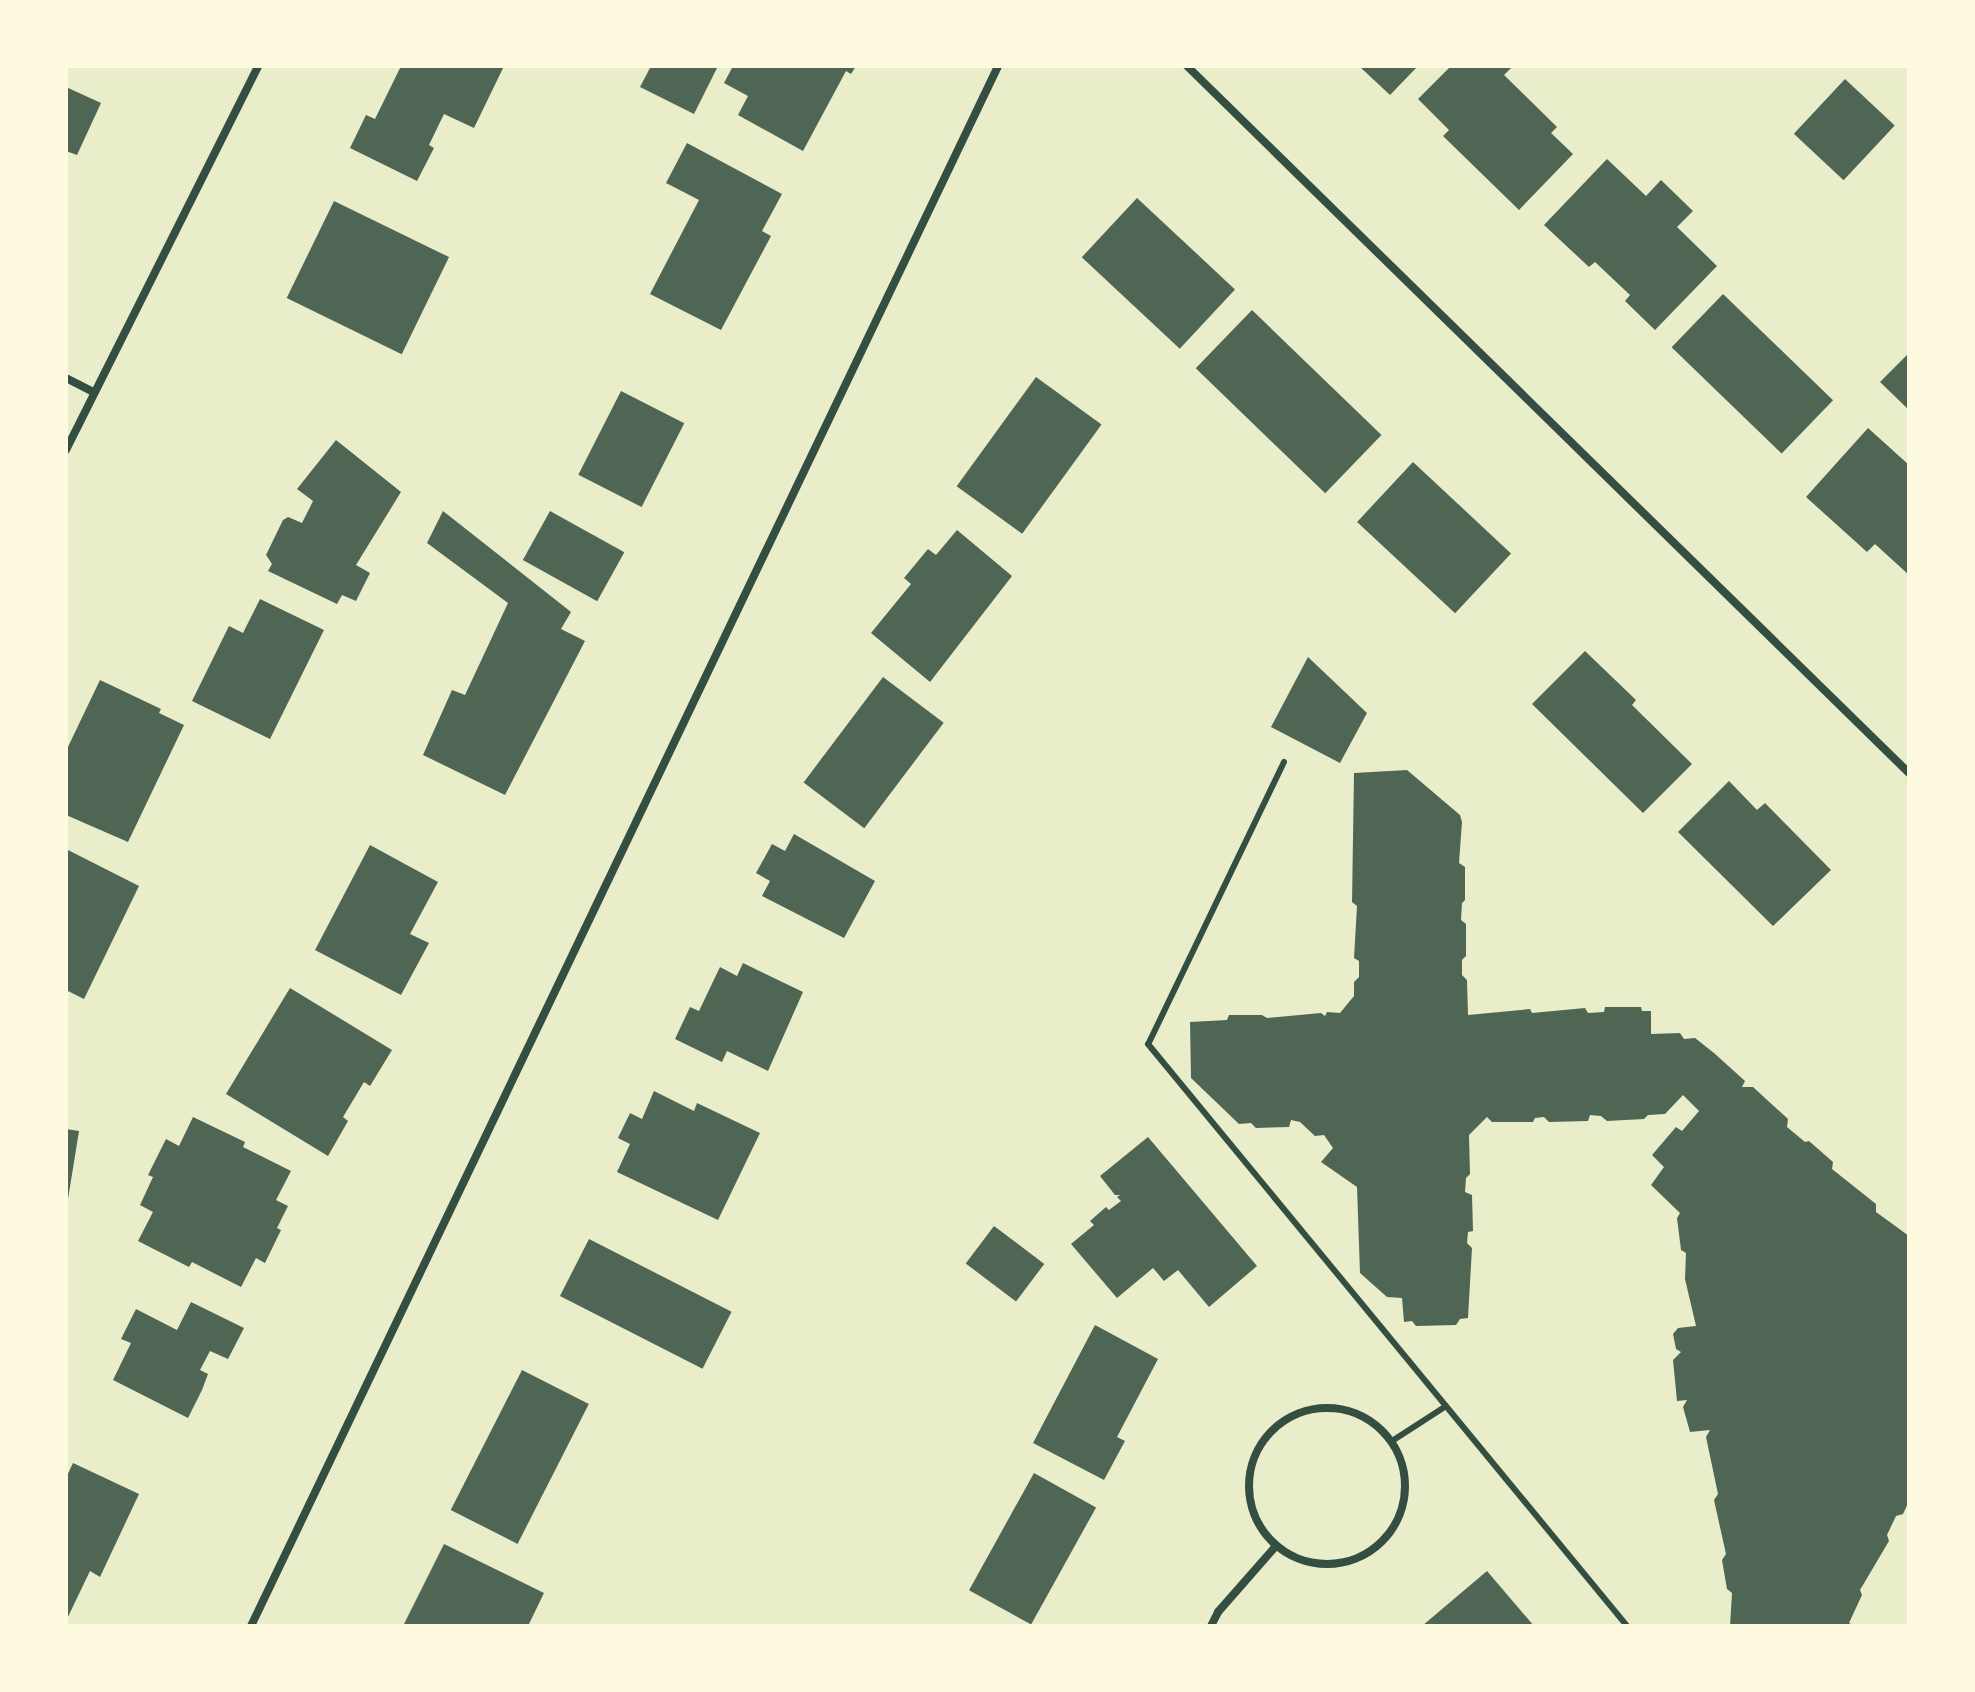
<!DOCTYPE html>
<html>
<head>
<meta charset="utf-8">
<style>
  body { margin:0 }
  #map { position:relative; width:1975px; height:1692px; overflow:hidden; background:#e9edc9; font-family:Helvetica,sans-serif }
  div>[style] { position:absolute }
  .building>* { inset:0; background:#4f6655; transform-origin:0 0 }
  .service>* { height:6px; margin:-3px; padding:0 3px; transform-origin:3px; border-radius:3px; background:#344e41 }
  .minor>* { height:8px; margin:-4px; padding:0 4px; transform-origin:4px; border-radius:4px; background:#344e41 }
  .minor>.ring { margin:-4px; padding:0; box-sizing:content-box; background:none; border:8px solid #344e41; border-radius:50% }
  span { translate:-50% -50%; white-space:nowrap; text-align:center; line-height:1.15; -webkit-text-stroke:8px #fefae0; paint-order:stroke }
  .frame { position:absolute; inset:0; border:68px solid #fefae0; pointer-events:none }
</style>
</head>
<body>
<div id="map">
  <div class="building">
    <i style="clip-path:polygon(401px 66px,504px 66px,474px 128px,444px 114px,429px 145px,434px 148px,417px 181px,350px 148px,366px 115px,375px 119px)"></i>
    <i style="clip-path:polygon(651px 66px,718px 66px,694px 114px,640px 87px)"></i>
    <i style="clip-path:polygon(733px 66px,856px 66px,851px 74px,846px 71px,803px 151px,738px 115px,748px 96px,724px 83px)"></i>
    <i style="clip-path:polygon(1359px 66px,1418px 66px,1390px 95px)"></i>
    <i style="clip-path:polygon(1451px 66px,1513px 66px,1504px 75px,1557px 127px,1551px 133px,1573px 154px,1519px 210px,1443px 136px,1449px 130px,1418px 99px)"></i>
    <i style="left:1845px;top:79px;width:68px;height:75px;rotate:43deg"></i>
    <i style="clip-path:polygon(66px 87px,101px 103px,77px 155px,66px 151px)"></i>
    <i style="clip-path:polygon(687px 143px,782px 194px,762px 231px,771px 236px,721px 330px,650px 294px,699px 200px,666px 183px)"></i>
    <i style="clip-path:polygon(1607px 159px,1646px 196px,1661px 180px,1693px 211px,1677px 227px,1717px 266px,1655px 330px,1625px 301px,1630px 295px,1595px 262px,1589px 267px,1544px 225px)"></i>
    <i style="left:1137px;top:198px;width:134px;height:81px;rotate:43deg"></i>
    <i style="left:334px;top:201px;width:128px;height:108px;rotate:26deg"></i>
    <i style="left:1723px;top:294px;width:153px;height:74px;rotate:44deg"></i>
    <i style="left:1252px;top:310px;width:180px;height:81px;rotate:44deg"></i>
    <i style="clip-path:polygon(1909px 353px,1909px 410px,1880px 382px)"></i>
    <i style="left:1036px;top:377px;width:81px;height:135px;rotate:36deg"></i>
    <i style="left:621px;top:391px;width:71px;height:94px;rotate:27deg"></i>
    <i style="clip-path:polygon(1868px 428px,1909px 465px,1909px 575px,1875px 544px,1867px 552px,1806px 497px)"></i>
    <i style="clip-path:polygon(336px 440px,401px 492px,356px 565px,370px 573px,356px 601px,342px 595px,337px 604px,268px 571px,272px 564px,266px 555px,283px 520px,288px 517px,302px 523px,313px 501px,297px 489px)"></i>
    <i style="left:1413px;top:462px;width:134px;height:82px;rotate:43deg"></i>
    <i style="clip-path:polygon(443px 511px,571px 612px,561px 629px,585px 641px,505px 795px,423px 755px,452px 690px,465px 695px,508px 603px,427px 543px)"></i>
    <i style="left:550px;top:511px;width:85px;height:56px;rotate:29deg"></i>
    <i style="clip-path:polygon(957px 530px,1012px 576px,930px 682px,871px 633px,911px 584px,904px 578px,928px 549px,936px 555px)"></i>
    <i style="clip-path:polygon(260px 599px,324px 630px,270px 739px,192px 701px,229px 626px,243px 633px)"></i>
    <i style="clip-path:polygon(1585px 651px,1636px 700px,1632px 705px,1692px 764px,1643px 813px,1532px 704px)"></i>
    <i style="clip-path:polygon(1308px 657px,1367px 713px,1340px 763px,1271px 727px)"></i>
    <i style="left:883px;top:677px;width:76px;height:132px;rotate:37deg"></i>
    <i style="clip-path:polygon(100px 680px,161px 709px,159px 713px,184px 725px,128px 842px,66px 815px,66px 751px)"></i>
    <i style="clip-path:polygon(1407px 770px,1460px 815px,1462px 822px,1459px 863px,1465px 867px,1465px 900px,1462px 903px,1461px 920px,1466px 924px,1466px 956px,1462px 960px,1462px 975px,1467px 980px,1468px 1015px,1530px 1009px,1532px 1013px,1585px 1008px,1588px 1013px,1604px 1012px,1605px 1007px,1641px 1007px,1642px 1011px,1651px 1011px,1651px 1034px,1680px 1033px,1684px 1039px,1695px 1038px,1714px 1053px,1745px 1081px,1742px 1087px,1753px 1087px,1788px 1119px,1787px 1127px,1805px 1142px,1809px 1141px,1833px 1162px,1832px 1169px,1876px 1204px,1876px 1212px,1909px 1236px,1909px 1501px,1903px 1514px,1896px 1516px,1887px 1535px,1889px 1541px,1860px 1590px,1862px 1595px,1849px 1623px,1855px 1626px,1730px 1626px,1732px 1593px,1727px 1589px,1722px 1560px,1726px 1554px,1714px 1500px,1718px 1494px,1706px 1437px,1710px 1430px,1690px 1432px,1683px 1407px,1687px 1400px,1677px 1401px,1673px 1360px,1681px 1352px,1676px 1349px,1673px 1334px,1678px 1328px,1696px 1326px,1685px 1279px,1686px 1253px,1681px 1250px,1677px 1218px,1680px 1213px,1651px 1185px,1664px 1167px,1652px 1155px,1676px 1127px,1682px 1131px,1699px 1111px,1683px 1095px,1665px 1114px,1648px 1115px,1644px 1119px,1607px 1121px,1601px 1116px,1590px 1115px,1588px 1121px,1549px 1122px,1544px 1117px,1535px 1118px,1533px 1122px,1492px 1122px,1487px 1117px,1469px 1135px,1470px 1174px,1466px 1178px,1465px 1192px,1472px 1195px,1473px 1231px,1468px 1232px,1467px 1243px,1472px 1248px,1468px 1318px,1460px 1319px,1456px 1325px,1416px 1326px,1412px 1321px,1404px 1322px,1402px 1298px,1387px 1297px,1360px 1273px,1357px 1187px,1321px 1162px,1333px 1148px,1324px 1135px,1315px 1136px,1300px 1122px,1291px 1120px,1289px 1127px,1256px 1128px,1251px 1123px,1239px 1124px,1191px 1078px,1190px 1022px,1227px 1020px,1229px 1015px,1262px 1015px,1267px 1018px,1321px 1013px,1325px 1016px,1327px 1012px,1340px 1013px,1354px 996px,1354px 982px,1359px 977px,1359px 961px,1354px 958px,1357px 906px,1352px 902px,1354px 773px)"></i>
    <i style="clip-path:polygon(1729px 781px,1757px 810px,1765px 803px,1831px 870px,1773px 926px,1678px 832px)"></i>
    <i style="clip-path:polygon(794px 834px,875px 881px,844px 938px,762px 896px,770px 881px,756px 873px,772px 844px,785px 851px)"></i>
    <i style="clip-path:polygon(370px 845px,438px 882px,410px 934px,429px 943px,401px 995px,315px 950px)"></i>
    <i style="clip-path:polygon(66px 849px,139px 886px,84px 999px,66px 990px)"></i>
    <i style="clip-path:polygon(743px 963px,803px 992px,768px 1071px,727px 1051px,722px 1062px,675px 1039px,690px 1007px,699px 1011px,720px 967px,737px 976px)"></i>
    <i style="clip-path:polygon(290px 988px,392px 1050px,370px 1086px,364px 1082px,343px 1117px,348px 1121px,328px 1156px,226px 1094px)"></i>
    <i style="clip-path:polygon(654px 1091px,694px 1111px,697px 1103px,760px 1133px,718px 1220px,617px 1172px,630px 1144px,618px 1138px,630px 1113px,642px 1119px)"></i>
    <i style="clip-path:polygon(193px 1117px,245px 1142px,243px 1147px,291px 1171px,276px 1200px,288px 1206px,277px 1228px,281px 1230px,265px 1263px,256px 1258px,241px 1287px,192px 1262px,189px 1267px,138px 1241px,153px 1212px,140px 1205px,153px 1177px,148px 1175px,166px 1139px,179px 1146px)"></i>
    <i style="clip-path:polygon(66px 1129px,79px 1131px,68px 1199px,66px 1199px)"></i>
    <i style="clip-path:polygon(1148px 1137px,1257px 1266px,1209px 1307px,1178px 1270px,1164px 1281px,1153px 1268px,1117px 1298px,1071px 1244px,1094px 1225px,1090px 1221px,1106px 1207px,1109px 1210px,1121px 1201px,1117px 1197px,1120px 1195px,1115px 1195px,1100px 1176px)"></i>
    <i style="left:994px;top:1226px;width:63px;height:47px;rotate:37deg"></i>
    <i style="left:589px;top:1239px;width:160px;height:64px;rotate:27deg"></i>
    <i style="clip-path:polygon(191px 1302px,244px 1328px,228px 1359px,210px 1351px,200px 1370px,208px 1374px,202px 1390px,188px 1418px,113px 1380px,131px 1343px,121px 1339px,136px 1309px,177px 1330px)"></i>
    <i style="clip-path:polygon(1095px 1325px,1158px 1359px,1117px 1437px,1125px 1441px,1104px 1480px,1033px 1443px)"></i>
    <i style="left:522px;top:1370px;width:75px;height:157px;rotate:27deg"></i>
    <i style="clip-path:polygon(73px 1463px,139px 1494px,100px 1577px,90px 1571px,66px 1621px,66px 1478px)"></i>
    <i style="left:1034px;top:1473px;width:71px;height:134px;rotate:29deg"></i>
    <i style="clip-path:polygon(444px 1544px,544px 1593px,528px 1626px,403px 1626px)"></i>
    <i style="clip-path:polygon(1487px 1571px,1534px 1626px,1422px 1626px)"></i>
  </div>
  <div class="service">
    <i style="left:1284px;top:762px;width:313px;rotate:115.7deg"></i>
    <i style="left:1148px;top:1044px;width:754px;rotate:50.54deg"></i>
    <i style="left:1392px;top:1441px;width:64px;rotate:-32.9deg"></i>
  </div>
  <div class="minor">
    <i style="left:1187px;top:66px;width:1011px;rotate:44.4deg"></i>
    <i style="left:66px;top:378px;width:31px;rotate:27deg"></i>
    <i style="left:66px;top:450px;width:429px;rotate:-63.4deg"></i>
    <i class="ring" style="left:1249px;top:1408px;width:148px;height:148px"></i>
    <i style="left:251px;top:1626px;width:1730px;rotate:-64.41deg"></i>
    <i style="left:1211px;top:1626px;width:16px;rotate:-63deg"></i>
    <i style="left:1218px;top:1612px;width:88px;rotate:-48.7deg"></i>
  </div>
  <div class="frame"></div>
</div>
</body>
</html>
